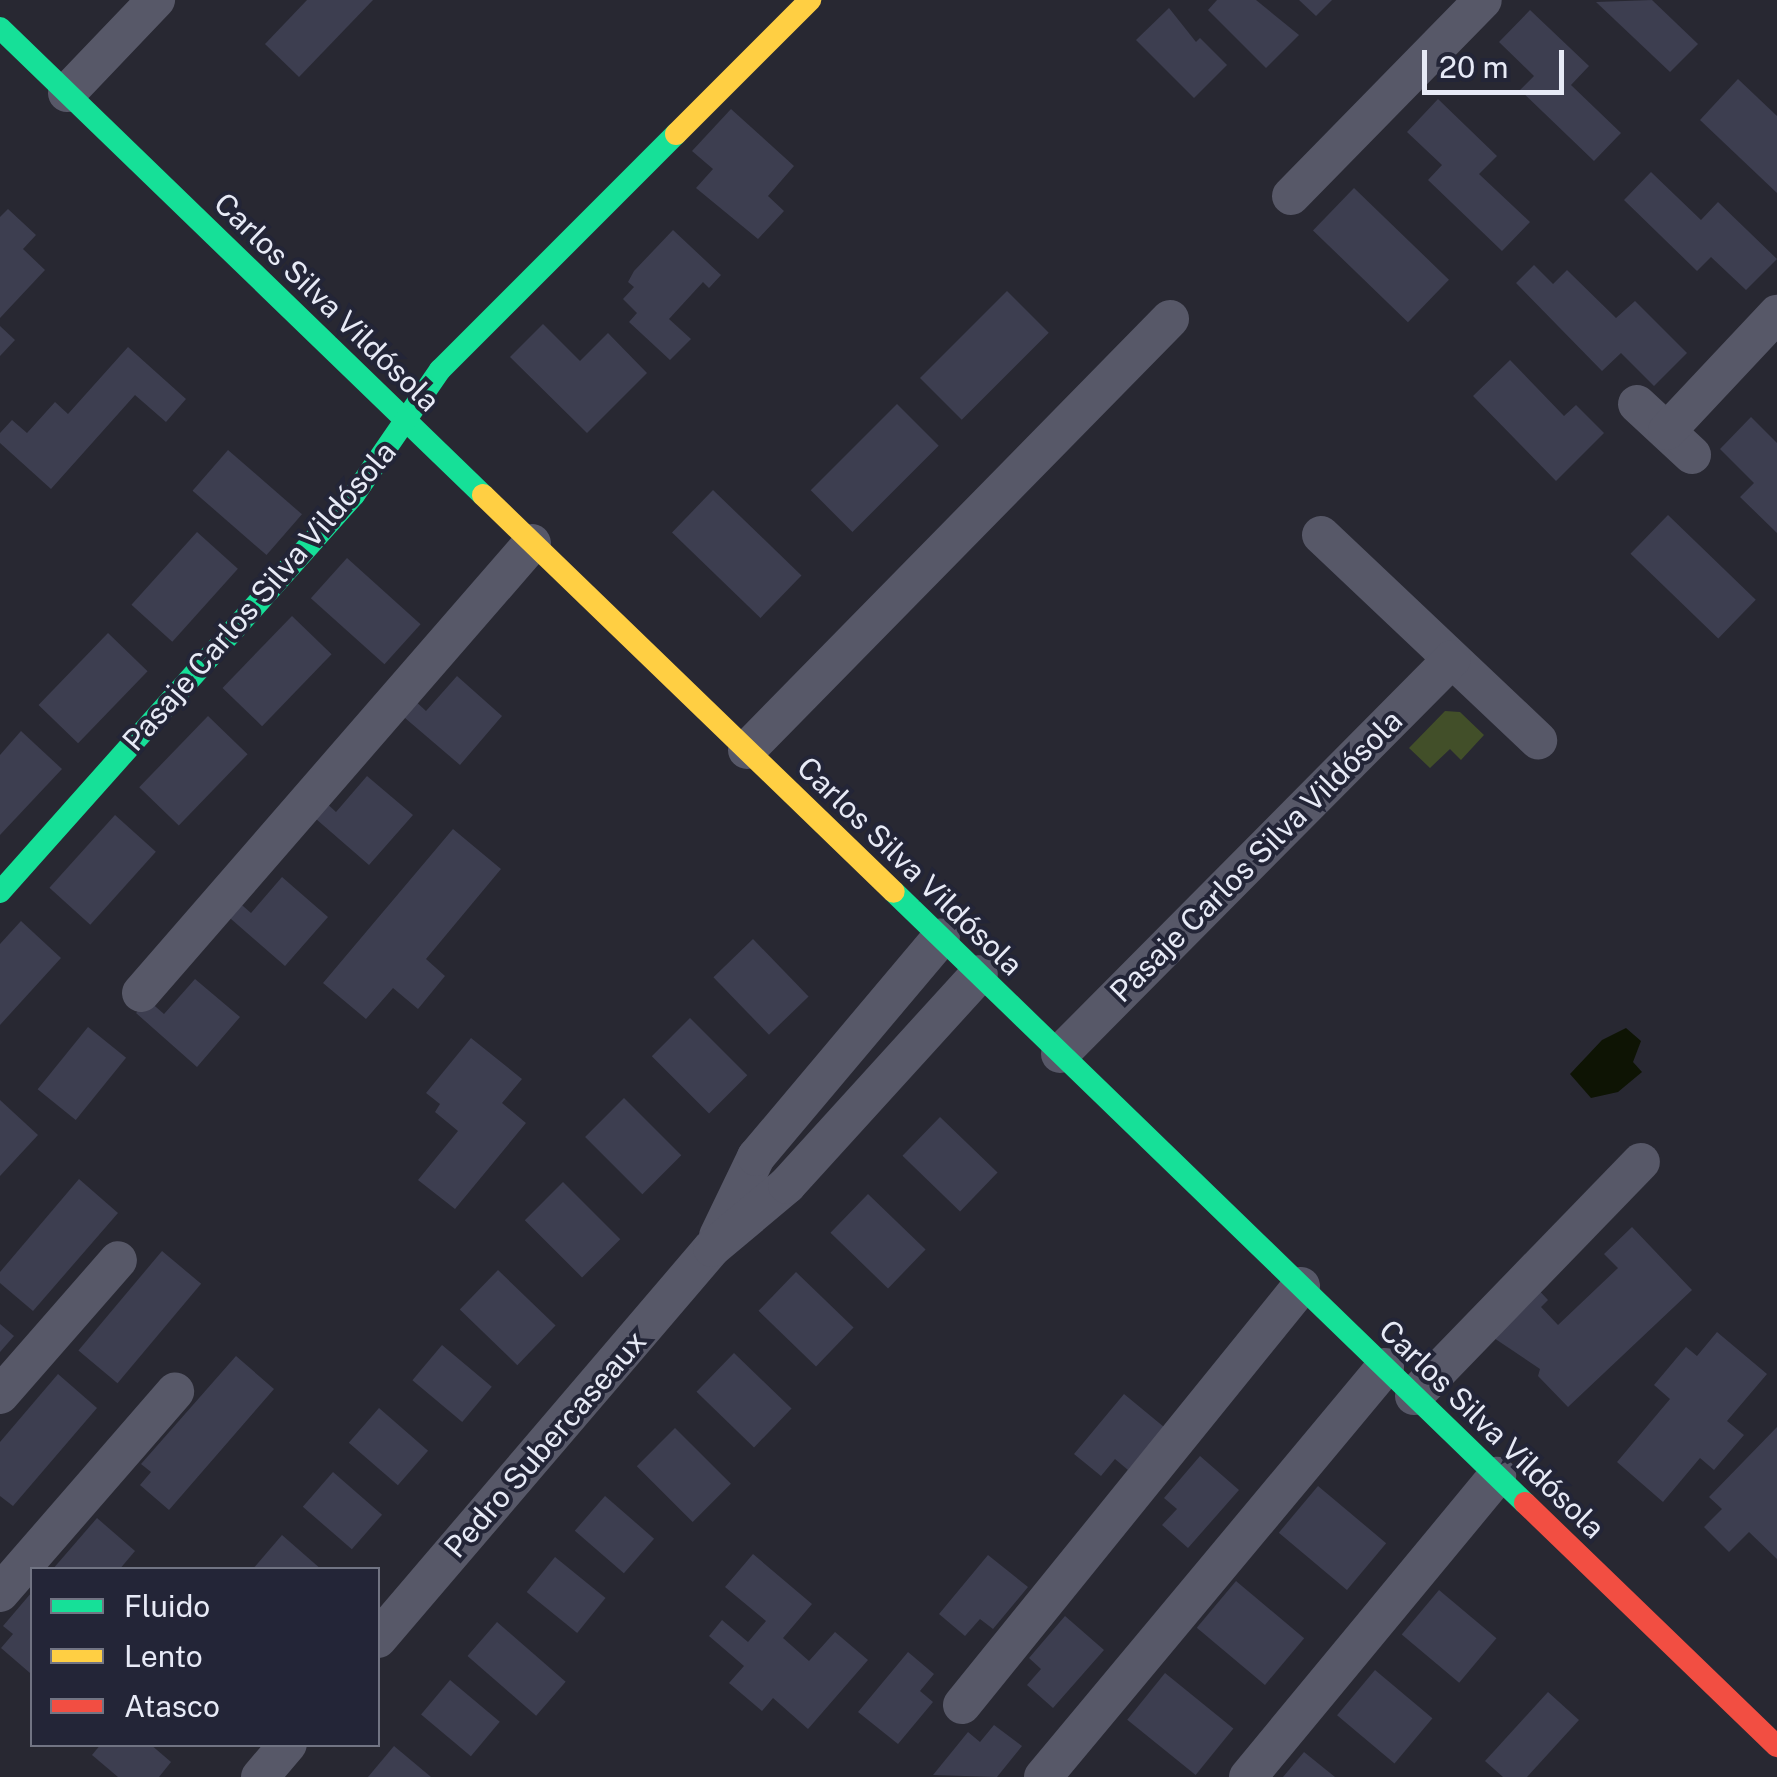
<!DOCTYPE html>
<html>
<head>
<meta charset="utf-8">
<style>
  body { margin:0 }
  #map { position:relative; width:1777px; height:1777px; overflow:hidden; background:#282832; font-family:"Public Sans",sans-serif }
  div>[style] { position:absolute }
  .green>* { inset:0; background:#424f29 }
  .water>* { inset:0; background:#0e1404 }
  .building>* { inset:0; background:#3d3e50; transform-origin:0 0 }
  .street>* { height:38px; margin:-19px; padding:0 19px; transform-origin:19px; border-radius:19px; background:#575868 }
  .fast>* { height:22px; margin:-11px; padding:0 11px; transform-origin:11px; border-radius:11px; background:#16e098 }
  .slow>* { height:22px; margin:-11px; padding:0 11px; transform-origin:11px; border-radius:11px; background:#ffcf43 }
  .jam>* { height:22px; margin:-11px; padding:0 11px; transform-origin:11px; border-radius:11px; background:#f24e42 }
  span { translate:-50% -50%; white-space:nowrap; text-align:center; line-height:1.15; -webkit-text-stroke:8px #232537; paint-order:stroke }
  .street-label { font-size:30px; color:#e7eaf6 }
  .legend { position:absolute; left:30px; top:1567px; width:350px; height:180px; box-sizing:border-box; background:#232537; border:2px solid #717483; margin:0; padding:12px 18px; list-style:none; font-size:30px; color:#e7eaf6 }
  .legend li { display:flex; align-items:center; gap:20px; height:50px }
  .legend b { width:50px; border:2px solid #717483 }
  .scale { position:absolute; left:1422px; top:50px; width:142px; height:45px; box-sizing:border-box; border:5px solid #e7eaf6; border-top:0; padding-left:12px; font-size:30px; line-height:35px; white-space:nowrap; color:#e7eaf6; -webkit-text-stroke:8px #232537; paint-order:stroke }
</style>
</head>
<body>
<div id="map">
  <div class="green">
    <i style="clip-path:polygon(1445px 711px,1460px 712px,1484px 735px,1461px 760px,1450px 749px,1430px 768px,1409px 748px)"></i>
  </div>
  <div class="water">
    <i style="clip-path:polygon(1626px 1028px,1641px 1041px,1633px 1062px,1642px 1072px,1618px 1092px,1591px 1098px,1570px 1074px,1602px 1040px)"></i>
  </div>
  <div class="building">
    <i style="clip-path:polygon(307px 0,373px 0,299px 77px,265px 44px)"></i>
    <i style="clip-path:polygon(1217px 0,1256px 0,1299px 35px,1266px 68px,1208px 10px)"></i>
    <i style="clip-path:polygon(1299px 0,1332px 0,1316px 16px)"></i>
    <i style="clip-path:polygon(1652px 0,1698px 44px,1670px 72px,1596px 2px)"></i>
    <i style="clip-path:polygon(1169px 8px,1196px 42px,1200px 38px,1227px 65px,1194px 98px,1136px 40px)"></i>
    <i style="clip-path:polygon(1530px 10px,1589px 66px,1571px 85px,1621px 133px,1594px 161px,1520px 90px,1534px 76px,1499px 42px)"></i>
    <i style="clip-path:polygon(1738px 79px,1777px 116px,1777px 193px,1700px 120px)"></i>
    <i style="clip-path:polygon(1438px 99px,1497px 156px,1479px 174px,1530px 222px,1502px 251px,1428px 180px,1442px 165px,1407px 132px)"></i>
    <i style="clip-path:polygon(731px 109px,794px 166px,768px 196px,784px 211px,758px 239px,696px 188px,713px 169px,692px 151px)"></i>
    <i style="clip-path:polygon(1651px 172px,1701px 220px,1718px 202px,1777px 259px,1746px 290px,1711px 257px,1697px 271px,1624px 200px)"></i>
    <i style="left:1354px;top:188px;width:132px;height:59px;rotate:44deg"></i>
    <i style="clip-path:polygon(8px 209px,36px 235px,23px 249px,45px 270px,0 318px,0 217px)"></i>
    <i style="clip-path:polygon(673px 230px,721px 275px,709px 288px,703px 282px,669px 319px,691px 339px,670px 360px,629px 322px,637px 313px,623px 299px,634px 287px,628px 282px,634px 271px)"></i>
    <i style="clip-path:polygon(1534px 265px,1553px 284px,1567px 270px,1616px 318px,1635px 301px,1687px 353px,1654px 386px,1621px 353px,1602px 371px,1516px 283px)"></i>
    <i style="left:1007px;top:291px;width:59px;height:123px;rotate:45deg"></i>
    <i style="clip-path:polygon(543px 324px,580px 361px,608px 333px,647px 373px,587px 433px,510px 357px)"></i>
    <i style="clip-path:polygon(0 326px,15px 340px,0 356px)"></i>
    <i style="clip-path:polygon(128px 347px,186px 399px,166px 422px,135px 395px,51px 489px,0 443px,0 433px,12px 420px,27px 433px,55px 402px,68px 414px)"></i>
    <i style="clip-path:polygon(1510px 360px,1564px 416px,1576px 405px,1604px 433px,1556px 481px,1473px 396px)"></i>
    <i style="left:897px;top:404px;width:59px;height:122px;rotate:45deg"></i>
    <i style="clip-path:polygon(1751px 417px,1777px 443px,1777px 533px,1740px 497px,1754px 483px,1720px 449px)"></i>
    <i style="left:228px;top:450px;width:98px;height:54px;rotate:41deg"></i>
    <i style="left:713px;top:490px;width:123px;height:59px;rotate:44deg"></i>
    <i style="left:1668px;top:515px;width:122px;height:54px;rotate:44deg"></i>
    <i style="left:197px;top:532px;width:55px;height:98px;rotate:42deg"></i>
    <i style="left:347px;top:558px;width:99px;height:54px;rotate:42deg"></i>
    <i style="left:292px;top:616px;width:55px;height:100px;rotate:44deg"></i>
    <i style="left:108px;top:633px;width:55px;height:100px;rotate:44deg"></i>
    <i style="clip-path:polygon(457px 676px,502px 716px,460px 765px,398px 712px,411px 697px,426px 711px)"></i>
    <i style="left:208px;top:716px;width:55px;height:99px;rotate:44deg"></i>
    <i style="clip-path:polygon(21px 731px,62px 769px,0 835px,0 755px)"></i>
    <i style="clip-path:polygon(367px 776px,413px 815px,369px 865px,308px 812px,321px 798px,336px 812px)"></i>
    <i style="left:115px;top:815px;width:55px;height:98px;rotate:42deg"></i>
    <i style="clip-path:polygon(453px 829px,501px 869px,426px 959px,445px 976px,418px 1009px,393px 988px,366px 1019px,323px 983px)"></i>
    <i style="clip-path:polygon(282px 877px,328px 917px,285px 966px,223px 912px,235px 899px,251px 913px)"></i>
    <i style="clip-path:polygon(21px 921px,61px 958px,0 1025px,0 944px)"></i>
    <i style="left:753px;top:939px;width:80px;height:55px;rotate:46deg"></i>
    <i style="clip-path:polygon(195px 979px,240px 1017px,197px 1067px,136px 1013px,148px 1000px,164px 1014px)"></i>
    <i style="left:690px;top:1018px;width:81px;height:54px;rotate:45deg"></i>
    <i style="left:88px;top:1027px;width:49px;height:80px;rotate:39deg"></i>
    <i style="clip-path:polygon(471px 1038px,522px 1079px,502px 1103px,526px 1123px,455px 1209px,418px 1180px,458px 1131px,435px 1112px,440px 1104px,426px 1093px)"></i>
    <i style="left:624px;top:1098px;width:81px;height:55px;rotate:45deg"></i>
    <i style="clip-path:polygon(0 1100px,38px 1135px,0 1176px)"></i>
    <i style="left:940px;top:1117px;width:80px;height:54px;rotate:44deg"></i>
    <i style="clip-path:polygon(79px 1179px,118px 1213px,33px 1311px,0 1283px,0 1272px)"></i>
    <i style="left:563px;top:1182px;width:81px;height:54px;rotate:45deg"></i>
    <i style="left:868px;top:1194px;width:80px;height:54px;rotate:44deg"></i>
    <i style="clip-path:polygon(1632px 1227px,1692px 1290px,1568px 1407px,1538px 1376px,1540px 1369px,1485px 1332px,1534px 1285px,1548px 1300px,1541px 1307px,1558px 1325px,1618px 1268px,1604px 1254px)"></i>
    <i style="left:162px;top:1251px;width:51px;height:130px;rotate:40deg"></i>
    <i style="left:498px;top:1270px;width:80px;height:55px;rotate:44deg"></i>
    <i style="left:796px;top:1272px;width:80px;height:54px;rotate:44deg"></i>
    <i style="clip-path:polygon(0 1324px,14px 1336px,0 1352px)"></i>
    <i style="clip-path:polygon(1717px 1332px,1767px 1374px,1727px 1421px,1744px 1435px,1714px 1470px,1700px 1458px,1663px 1502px,1617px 1462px,1670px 1399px,1654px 1385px,1686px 1347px,1697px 1356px)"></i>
    <i style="left:442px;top:1345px;width:65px;height:46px;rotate:40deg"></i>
    <i style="left:734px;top:1353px;width:80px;height:54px;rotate:44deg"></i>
    <i style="clip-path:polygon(236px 1356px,274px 1389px,169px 1510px,140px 1485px,151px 1472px,141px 1464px)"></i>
    <i style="clip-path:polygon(58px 1374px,97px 1408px,13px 1506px,0 1496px,0 1442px)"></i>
    <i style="clip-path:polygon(1124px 1394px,1164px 1427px,1128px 1470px,1115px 1459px,1101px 1476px,1074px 1454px)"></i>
    <i style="left:379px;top:1408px;width:65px;height:46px;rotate:41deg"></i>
    <i style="clip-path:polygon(1777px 1427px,1777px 1559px,1749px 1532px,1729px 1552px,1704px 1527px,1722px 1509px,1709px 1497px)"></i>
    <i style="left:675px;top:1428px;width:79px;height:54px;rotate:45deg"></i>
    <i style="clip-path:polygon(1200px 1456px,1239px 1490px,1188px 1548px,1162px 1525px,1177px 1509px,1164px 1498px)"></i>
    <i style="left:333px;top:1472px;width:65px;height:46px;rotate:41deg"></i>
    <i style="left:1318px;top:1486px;width:89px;height:61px;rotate:40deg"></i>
    <i style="left:605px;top:1496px;width:65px;height:46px;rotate:41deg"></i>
    <i style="clip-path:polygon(97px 1518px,135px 1551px,119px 1570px,52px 1570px)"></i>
    <i style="clip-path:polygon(282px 1535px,322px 1570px,252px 1570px)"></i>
    <i style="clip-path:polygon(753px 1554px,812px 1604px,783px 1638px,809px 1661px,835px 1632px,868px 1660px,808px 1729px,773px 1698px,762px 1711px,729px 1683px,744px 1666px,709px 1636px,722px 1620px,748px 1642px,766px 1621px,725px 1587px)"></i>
    <i style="clip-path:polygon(988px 1555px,1028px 1587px,993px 1629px,980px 1619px,965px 1636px,939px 1614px)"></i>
    <i style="left:555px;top:1557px;width:65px;height:45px;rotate:39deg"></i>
    <i style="left:1236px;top:1581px;width:89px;height:61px;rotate:40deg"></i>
    <i style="left:1439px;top:1590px;width:75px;height:58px;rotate:40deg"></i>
    <i style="clip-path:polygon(32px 1592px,32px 1669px,30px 1673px,1px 1648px,13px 1634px,3px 1626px)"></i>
    <i style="clip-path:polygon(1065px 1616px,1104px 1650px,1053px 1708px,1027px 1685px,1041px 1669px,1029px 1658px)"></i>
    <i style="left:497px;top:1622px;width:91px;height:45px;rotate:41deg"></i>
    <i style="clip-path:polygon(908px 1652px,934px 1674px,920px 1691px,933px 1702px,898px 1744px,858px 1712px)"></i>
    <i style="left:1375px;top:1670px;width:75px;height:59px;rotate:40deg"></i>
    <i style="left:1165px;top:1673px;width:88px;height:60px;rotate:39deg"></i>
    <i style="left:450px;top:1680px;width:65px;height:45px;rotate:40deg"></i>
    <i style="clip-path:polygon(1548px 1692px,1579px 1720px,1527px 1777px,1503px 1777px,1485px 1761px)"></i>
    <i style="clip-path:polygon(994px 1725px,1022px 1746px,997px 1777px,933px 1775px,968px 1732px,980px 1742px)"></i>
    <i style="clip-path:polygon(101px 1744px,150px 1744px,171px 1762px,159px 1777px,118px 1777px,92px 1755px)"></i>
    <i style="clip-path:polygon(394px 1746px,431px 1777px,368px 1777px)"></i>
    <i style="clip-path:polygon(1304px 1752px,1335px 1777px,1283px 1777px)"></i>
  </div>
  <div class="street">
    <i style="left:67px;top:93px;width:129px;rotate:-46.3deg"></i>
    <i style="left:1291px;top:196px;width:274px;rotate:-45.6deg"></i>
    <i style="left:1637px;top:404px;width:75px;rotate:42.8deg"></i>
    <i style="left:1667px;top:431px;width:161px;rotate:-46.8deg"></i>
    <i style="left:1321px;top:535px;width:299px;rotate:43.4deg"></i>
    <i style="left:747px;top:750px;width:604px;rotate:-45.54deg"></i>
    <i style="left:141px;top:993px;width:596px;rotate:-49.01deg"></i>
    <i style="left:1060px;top:1054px;width:556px;rotate:-45.22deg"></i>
    <i style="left:718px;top:1236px;width:88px;rotate:-64.3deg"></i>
    <i style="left:756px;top:1157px;width:287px;rotate:-49.9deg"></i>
    <i style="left:0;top:1395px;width:179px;rotate:-48.8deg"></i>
    <i style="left:1414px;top:1396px;width:326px;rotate:-45.9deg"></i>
    <i style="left:0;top:1593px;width:267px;rotate:-49deg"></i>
    <i style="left:378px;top:1639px;width:514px;rotate:-49.5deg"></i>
    <i style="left:712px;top:1248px;width:98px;rotate:-40deg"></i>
    <i style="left:787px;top:1185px;width:285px;rotate:-47.7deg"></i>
    <i style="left:962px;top:1705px;width:539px;rotate:-51.02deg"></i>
    <i style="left:260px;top:1777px;width:43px;rotate:-49.7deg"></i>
    <i style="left:1043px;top:1777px;width:534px;rotate:-50.17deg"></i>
    <i style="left:1248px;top:1777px;width:391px;rotate:-50.4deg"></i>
  </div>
  <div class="fast">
    <i style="left:0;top:28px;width:672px;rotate:44.04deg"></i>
    <i style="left:0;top:892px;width:532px;rotate:-48.28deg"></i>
    <i style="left:354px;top:495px;width:152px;rotate:-55.5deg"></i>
    <i style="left:440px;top:370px;width:334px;rotate:-45deg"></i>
    <i style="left:894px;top:892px;width:878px;rotate:44.08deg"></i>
  </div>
  <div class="slow">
    <i style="left:676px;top:134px;width:190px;rotate:-45deg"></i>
    <i style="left:483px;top:495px;width:571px;rotate:44.01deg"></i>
  </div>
  <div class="jam">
    <i style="left:1525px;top:1503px;width:350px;rotate:44deg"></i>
  </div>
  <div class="street-label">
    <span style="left:327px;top:302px;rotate:44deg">Carlos Silva Vildósola</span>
    <span style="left:259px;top:596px;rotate:-49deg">Pasaje Carlos Silva Vildósola</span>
    <span style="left:1256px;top:856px;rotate:-45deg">Pasaje Carlos Silva Vildósola</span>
    <span style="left:910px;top:866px;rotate:44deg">Carlos Silva Vildósola</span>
    <span style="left:1492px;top:1429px;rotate:44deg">Carlos Silva Vildósola</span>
    <span style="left:545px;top:1444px;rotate:-49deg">Pedro Subercaseaux</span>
  </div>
  <ul class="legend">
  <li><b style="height:12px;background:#16e098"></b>Fluido</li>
  <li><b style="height:12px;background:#ffcf43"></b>Lento</li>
  <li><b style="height:12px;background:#f24e42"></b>Atasco</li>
  </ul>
  <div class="scale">20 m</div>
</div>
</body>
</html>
